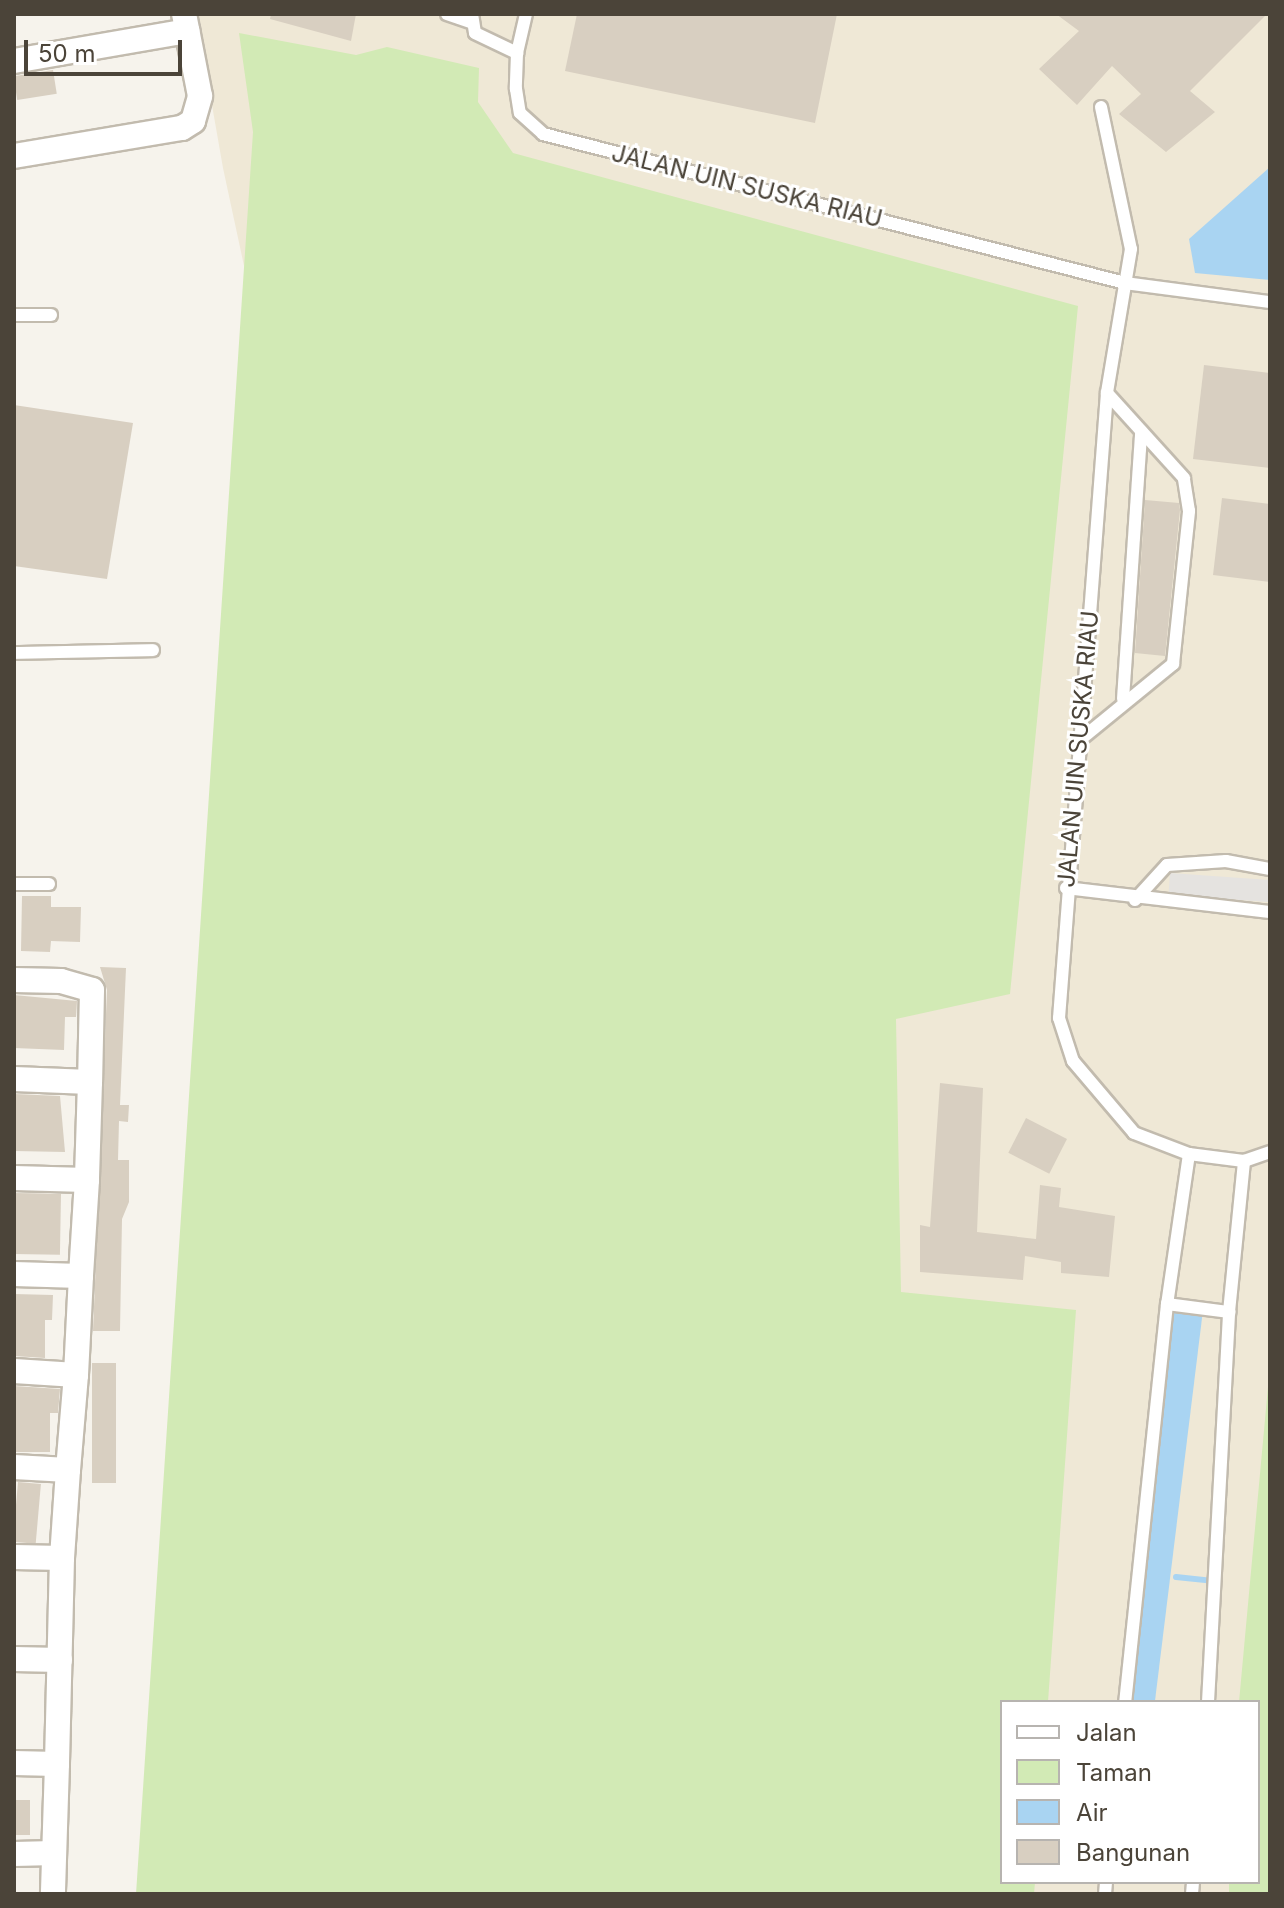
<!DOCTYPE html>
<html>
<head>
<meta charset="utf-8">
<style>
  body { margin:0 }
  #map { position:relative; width:1284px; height:1908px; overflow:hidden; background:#f6f3ec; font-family:Inter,sans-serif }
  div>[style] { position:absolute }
  .education>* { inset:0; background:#efe8d6 }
  .green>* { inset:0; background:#d2eab5 }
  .parking>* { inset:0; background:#e5e3e0; transform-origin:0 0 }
  .water>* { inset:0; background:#a9d4f2; transform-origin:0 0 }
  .stream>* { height:6px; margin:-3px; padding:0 3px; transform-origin:3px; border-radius:3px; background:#a9d4f2 }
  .building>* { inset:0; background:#d8cfc1; transform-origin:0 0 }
  .roads { filter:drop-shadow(2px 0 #c2bbae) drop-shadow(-2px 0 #c2bbae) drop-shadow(0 2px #c2bbae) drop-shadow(0 -2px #c2bbae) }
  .lane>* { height:12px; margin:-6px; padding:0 6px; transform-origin:6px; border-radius:6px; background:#fff }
  .street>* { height:24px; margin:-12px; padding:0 12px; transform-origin:12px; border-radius:12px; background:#fff }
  span { translate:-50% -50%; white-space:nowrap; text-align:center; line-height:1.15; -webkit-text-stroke:6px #fff; paint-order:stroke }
  .street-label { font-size:24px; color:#4b4439 }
  .frame { position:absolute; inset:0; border:16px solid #4b4439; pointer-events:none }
  .legend { position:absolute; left:1000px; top:1700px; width:260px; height:184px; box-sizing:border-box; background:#fff; border:2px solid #b7b4b0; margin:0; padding:10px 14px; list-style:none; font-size:24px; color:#4b4439 }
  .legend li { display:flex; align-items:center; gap:16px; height:40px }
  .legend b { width:40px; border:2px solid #b7b4b0 }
  .scale { position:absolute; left:24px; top:40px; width:158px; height:36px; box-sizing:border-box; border:4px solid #4b4439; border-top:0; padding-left:10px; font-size:24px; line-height:28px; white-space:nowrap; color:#4b4439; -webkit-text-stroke:6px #fff; paint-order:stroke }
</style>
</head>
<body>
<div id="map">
  <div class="education">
    <i style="clip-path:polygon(evenodd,196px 14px,1270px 14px,1270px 1894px,267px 1894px,308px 564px,223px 168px,196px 14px,1002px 1702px,1258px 1702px,1258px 1882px,1002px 1882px,1002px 1702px)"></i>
  </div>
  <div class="green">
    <i style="clip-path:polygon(239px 33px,356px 55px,387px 47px,479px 68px,478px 102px,513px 153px,1078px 306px,1010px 994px,896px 1019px,901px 1292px,1076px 1310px,1048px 1702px,1002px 1702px,1002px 1882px,1035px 1882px,1034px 1894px,136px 1894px,253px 132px)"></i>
    <i style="clip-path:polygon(1270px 1365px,1270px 1894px,1229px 1894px,1229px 1882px,1258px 1882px,1258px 1702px,1239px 1702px)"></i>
  </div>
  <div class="parking">
    <i style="left:1170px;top:873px;width:100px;height:22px;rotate:4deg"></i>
  </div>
  <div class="water">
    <i style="clip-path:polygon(1270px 167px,1270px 280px,1195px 273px,1189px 239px)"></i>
    <i style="left:1171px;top:1308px;width:32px;height:395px;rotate:7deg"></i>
  </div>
  <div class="stream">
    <i style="left:1176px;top:1577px;width:37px;rotate:6deg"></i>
  </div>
  <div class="building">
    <i style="clip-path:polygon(271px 14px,356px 14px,351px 41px,270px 19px)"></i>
    <i style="clip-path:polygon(577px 14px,837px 14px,815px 123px,565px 71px)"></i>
    <i style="clip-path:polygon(1056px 14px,1267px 14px,1190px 91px,1215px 112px,1166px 152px,1119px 114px,1141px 94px,1112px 66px,1077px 105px,1039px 69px,1079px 31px)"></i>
    <i style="left:53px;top:70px;width:24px;height:40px;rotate:81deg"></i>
    <i style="clip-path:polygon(1204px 365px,1270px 373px,1270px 468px,1193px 459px)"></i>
    <i style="clip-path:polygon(14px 405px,133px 423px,107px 579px,14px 566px)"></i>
    <i style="clip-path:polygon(1222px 498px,1270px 504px,1270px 582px,1213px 575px)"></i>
    <i style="clip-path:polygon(1145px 500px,1179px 503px,1180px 510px,1165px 656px,1135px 653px)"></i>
    <i style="clip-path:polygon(22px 896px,51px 896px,51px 907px,81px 907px,80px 942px,51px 941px,50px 952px,21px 951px)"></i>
    <i style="clip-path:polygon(100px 967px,126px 968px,120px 1105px,129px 1105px,128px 1122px,119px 1121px,118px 1160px,129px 1160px,129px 1202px,122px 1219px,120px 1331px,93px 1331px,107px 990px)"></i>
    <i style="clip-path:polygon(14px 995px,77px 1001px,76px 1017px,65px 1017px,64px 1050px,14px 1048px)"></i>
    <i style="clip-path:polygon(940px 1083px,983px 1088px,977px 1232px,1036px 1239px,1040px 1185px,1061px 1188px,1059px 1207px,1115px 1216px,1109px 1277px,1061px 1273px,1061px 1262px,1025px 1256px,1023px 1280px,920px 1272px,920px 1225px,930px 1227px)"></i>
    <i style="clip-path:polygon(15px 1094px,60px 1096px,65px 1152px,14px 1151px)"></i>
    <i style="left:1026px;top:1118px;width:46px;height:39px;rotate:27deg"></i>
    <i style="left:14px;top:1193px;width:47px;height:61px;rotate:1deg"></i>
    <i style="clip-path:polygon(14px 1294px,53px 1295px,52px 1320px,45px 1320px,45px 1358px,14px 1356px)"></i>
    <i style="left:92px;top:1363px;width:24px;height:120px"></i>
    <i style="clip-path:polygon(14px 1386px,60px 1389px,58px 1413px,50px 1413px,50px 1452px,14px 1452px)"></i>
    <i style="left:18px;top:1482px;width:23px;height:60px;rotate:5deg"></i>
    <i style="left:14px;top:1800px;width:16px;height:35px"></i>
  </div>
  <div class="roads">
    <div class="lane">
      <i style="left:447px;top:14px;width:24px;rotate:19deg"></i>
      <i style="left:472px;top:14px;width:19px;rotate:81deg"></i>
      <i style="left:475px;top:33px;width:47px;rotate:25.5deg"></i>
      <i style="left:526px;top:14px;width:40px;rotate:103deg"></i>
      <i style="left:517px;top:53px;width:36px;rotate:92deg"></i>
      <i style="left:516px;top:89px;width:24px;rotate:81deg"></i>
      <i style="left:520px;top:113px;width:31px;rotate:42deg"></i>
      <i style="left:543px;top:134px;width:601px;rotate:14.36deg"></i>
      <i style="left:1125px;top:283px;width:146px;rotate:7.5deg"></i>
      <i style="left:1101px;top:107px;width:145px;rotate:78.1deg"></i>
      <i style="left:1131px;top:249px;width:146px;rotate:99.5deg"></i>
      <i style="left:1107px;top:393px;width:627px;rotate:94.39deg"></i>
      <i style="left:1059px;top:1018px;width:45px;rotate:72deg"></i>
      <i style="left:1073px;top:1061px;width:94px;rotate:49.7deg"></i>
      <i style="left:1134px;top:1133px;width:59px;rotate:20.9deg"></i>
      <i style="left:1189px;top:1154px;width:152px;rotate:98.3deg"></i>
      <i style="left:1167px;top:1304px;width:400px;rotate:96deg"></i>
      <i style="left:14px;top:315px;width:37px"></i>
      <i style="left:14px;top:653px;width:139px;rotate:-1.2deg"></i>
      <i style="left:1123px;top:699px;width:268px;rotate:-86.1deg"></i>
      <i style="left:1081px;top:739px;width:119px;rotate:-39.2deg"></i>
      <i style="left:1173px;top:664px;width:154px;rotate:-84deg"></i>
      <i style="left:1189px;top:511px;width:33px;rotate:-99deg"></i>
      <i style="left:1184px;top:478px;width:115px;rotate:-132.2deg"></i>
      <i style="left:14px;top:884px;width:35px"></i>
      <i style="left:1066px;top:888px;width:205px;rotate:6.7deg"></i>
      <i style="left:1135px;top:900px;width:47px;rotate:-47.6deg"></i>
      <i style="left:1167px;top:865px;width:59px;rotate:-3.9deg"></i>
      <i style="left:1226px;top:861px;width:45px;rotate:10.3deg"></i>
      <i style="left:1189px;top:1154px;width:55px;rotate:7.3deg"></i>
      <i style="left:1167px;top:1304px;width:63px;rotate:7.4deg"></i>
      <i style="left:1208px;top:1702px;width:391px;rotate:-86.9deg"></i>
      <i style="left:1229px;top:1312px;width:152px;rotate:-84.3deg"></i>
      <i style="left:1244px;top:1161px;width:28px;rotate:-19deg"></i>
      <i style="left:1105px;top:1894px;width:12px;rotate:-85deg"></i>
      <i style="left:1192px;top:1894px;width:12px;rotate:-85deg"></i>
    </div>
    <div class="street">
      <i style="left:14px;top:61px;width:176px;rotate:-9.8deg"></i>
      <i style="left:14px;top:156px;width:170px;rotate:-9.5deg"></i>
      <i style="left:182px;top:128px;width:13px;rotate:-32deg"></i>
      <i style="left:193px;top:121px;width:26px;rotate:-74deg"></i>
      <i style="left:200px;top:96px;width:84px;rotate:-101deg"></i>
      <i style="left:14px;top:980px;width:47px;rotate:1.2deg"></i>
      <i style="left:61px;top:981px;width:32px;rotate:16deg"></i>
      <i style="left:92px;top:990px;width:92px;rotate:91.2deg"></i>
      <i style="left:14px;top:1079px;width:76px;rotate:2.3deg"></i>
      <i style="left:90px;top:1082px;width:98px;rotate:91.8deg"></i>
      <i style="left:14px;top:1178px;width:73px;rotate:1.6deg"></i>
      <i style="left:87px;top:1180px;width:96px;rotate:93.6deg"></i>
      <i style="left:14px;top:1274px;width:67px;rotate:1.7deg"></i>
      <i style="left:81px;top:1276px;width:99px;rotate:92.9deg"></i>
      <i style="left:76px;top:1375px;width:62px;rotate:-176.3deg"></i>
      <i style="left:14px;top:1467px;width:54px;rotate:3.2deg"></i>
      <i style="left:68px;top:1470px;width:88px;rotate:93.9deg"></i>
      <i style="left:68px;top:1470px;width:95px;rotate:-85.2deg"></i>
      <i style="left:14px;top:1557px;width:48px;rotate:1.2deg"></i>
      <i style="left:62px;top:1558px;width:206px;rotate:91.4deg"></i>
      <i style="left:14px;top:1659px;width:46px;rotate:1.2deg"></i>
      <i style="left:14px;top:1763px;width:43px;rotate:1.3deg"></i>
      <i style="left:57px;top:1764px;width:130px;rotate:91.8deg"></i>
      <i style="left:14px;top:1854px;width:40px;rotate:-1.4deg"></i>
    </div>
  </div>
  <div class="street-label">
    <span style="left:747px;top:186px;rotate:14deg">JALAN UIN SUSKA RIAU</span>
    <span style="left:1078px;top:749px;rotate:-85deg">JALAN UIN SUSKA RIAU</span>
  </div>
  <div class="frame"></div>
  <ul class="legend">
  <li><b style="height:10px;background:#fff"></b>Jalan</li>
  <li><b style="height:22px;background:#d2eab5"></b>Taman</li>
  <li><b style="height:22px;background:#a9d4f2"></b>Air</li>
  <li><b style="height:22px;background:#d8cfc1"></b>Bangunan</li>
  </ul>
  <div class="scale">50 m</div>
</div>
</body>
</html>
